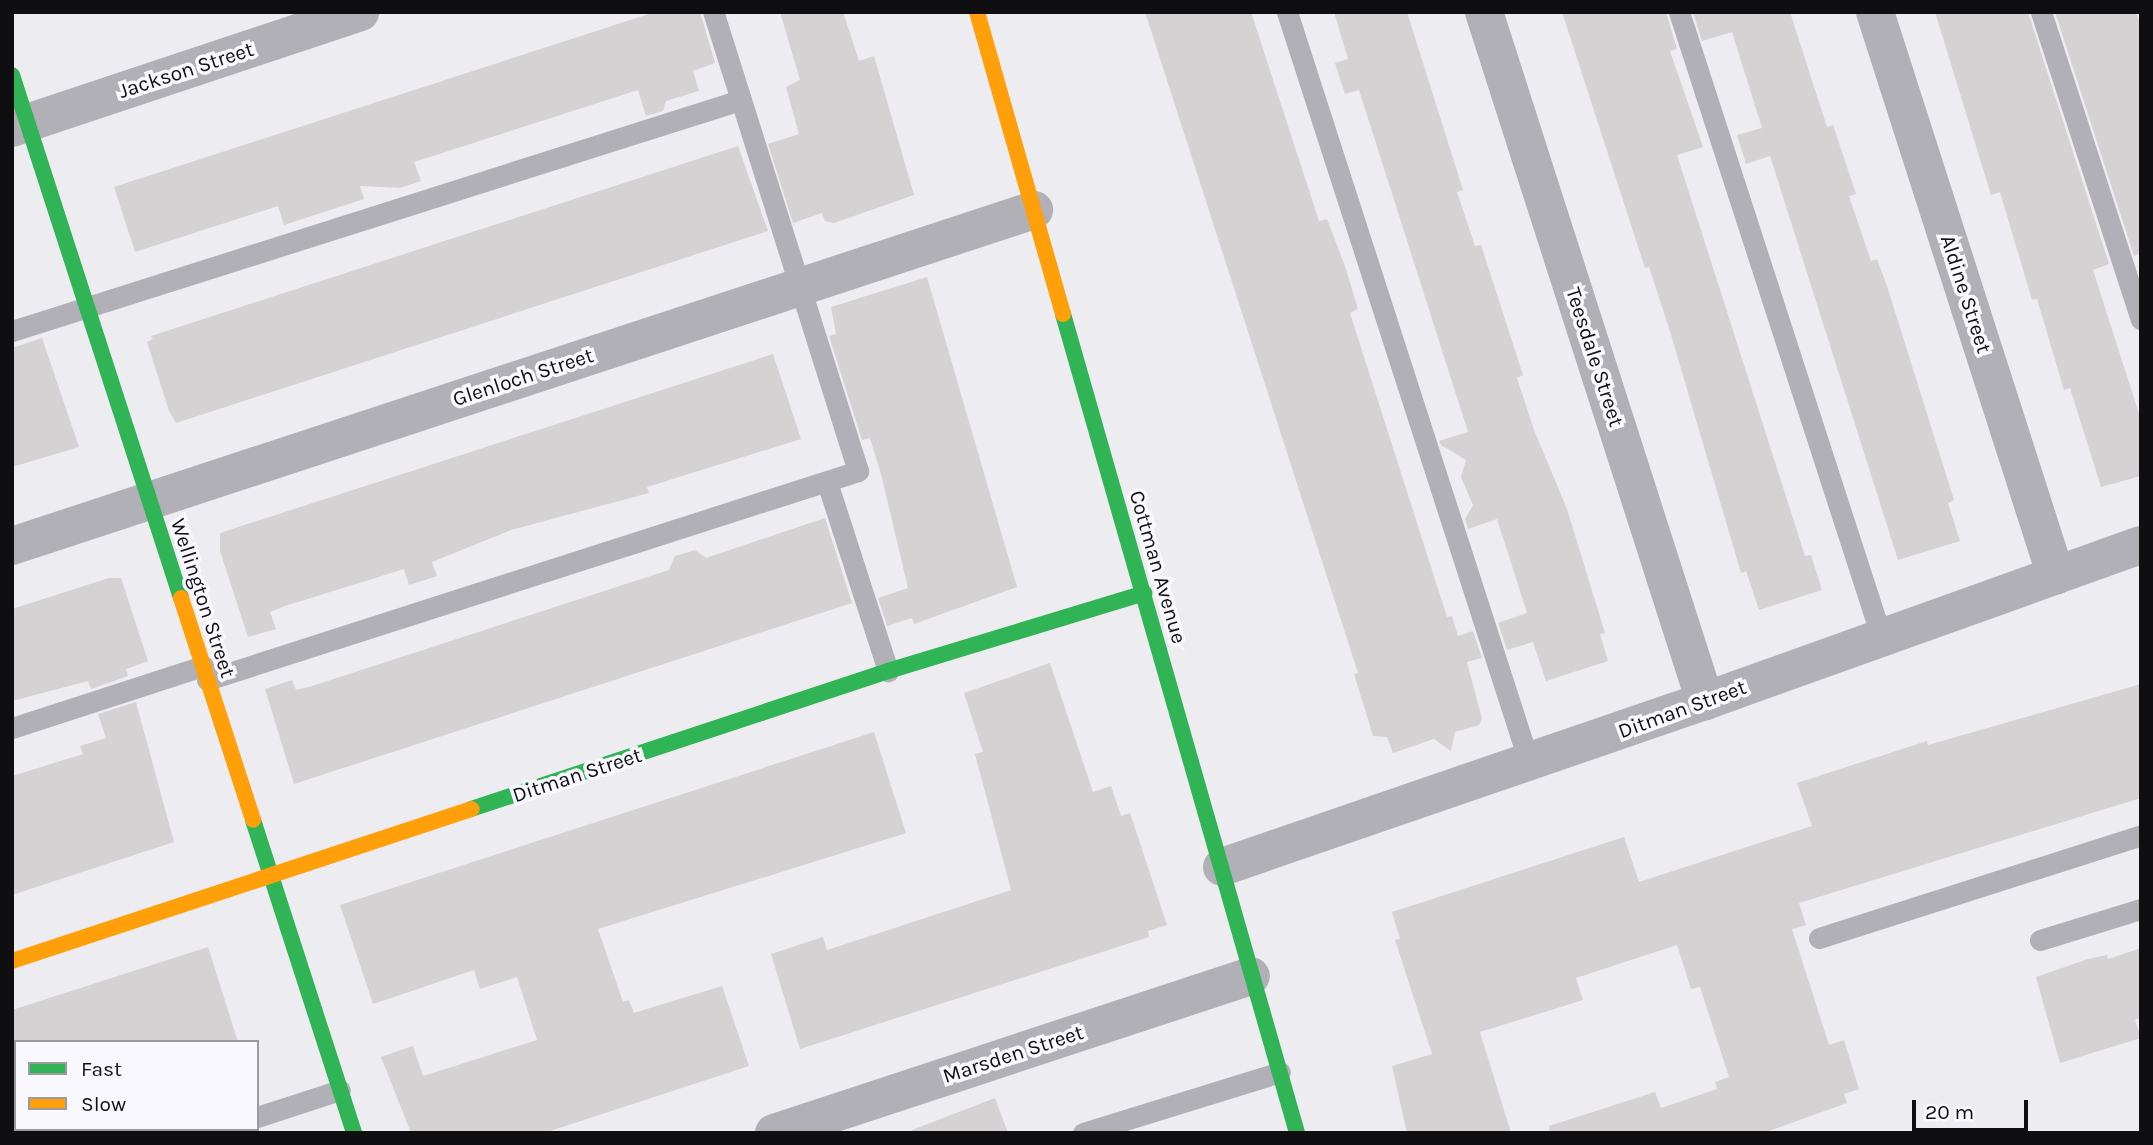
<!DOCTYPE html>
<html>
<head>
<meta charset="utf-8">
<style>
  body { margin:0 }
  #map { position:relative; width:2153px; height:1145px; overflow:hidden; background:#edecf0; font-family:Karla,sans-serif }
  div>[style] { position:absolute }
  .building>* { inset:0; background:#d4d2d3 }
  .lane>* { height:21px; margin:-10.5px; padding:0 10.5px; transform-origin:10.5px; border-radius:10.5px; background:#b1b0b7 }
  .street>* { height:38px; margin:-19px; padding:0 19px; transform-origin:19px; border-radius:19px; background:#b1b0b7 }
  .fast>* { height:16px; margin:-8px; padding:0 8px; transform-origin:8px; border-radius:8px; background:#30b455 }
  .slow>* { height:16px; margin:-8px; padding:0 8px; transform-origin:8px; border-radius:8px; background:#ff9f0a }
  span { translate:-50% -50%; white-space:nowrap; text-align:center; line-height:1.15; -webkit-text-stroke:7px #f9f8ff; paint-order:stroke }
  .street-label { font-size:21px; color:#0f0f11 }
  .frame { position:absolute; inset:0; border:14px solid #0f0f11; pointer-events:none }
  .legend { position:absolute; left:14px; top:1040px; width:245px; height:91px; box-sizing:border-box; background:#f9f8ff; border:2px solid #9b9ba0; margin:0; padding:9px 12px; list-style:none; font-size:21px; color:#0f0f11 }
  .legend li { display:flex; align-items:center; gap:14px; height:35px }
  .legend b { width:35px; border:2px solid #9b9ba0 }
  .scale { position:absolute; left:1912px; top:1100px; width:116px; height:32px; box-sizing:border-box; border:4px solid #0f0f11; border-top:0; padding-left:9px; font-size:21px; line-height:24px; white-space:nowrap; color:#0f0f11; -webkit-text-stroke:5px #f9f8ff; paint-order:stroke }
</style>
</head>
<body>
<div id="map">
  <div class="building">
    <i style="clip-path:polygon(655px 12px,700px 12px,715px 63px,693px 71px,699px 91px,666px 101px,663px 111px,646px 116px,638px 90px,414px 162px,421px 181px,400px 188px,360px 186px,364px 199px,284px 225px,278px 206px,135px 252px,114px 187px)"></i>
    <i style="clip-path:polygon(780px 12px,843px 12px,859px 61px,874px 56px,914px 195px,834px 223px,825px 221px,822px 213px,793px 223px,768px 144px,799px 134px,786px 87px,800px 80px)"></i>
    <i style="clip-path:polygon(1145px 12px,1251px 12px,1319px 221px,1327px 219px,1345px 266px,1358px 309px,1350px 313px,1447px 617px,1452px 616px,1458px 636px,1473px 631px,1482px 658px,1467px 662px,1482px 719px,1479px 725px,1455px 732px,1451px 751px,1434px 739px,1393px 753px,1387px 737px,1373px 736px,1354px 674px,1358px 673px)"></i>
    <i style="clip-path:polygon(1334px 12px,1407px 12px,1463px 190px,1457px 192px,1475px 246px,1481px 245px,1523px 375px,1517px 378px,1534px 430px,1567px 509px,1605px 633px,1600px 634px,1608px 661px,1546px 681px,1533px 642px,1507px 650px,1498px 623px,1527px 613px,1497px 519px,1468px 529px,1465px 519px,1473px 505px,1461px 477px,1466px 460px,1441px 445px,1439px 441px,1468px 432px,1359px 90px,1345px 94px,1335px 63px,1348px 59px)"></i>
    <i style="clip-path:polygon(1562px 12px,1666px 12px,1677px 49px,1670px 51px,1703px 147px,1677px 155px,1805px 556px,1811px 555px,1822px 590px,1759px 610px,1746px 571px,1741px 573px,1669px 328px,1649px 267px,1645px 268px)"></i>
    <i style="clip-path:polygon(1693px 12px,1790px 12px,1827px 127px,1833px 125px,1856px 194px,1849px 196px,1871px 261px,1877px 259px,1887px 286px,1954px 500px,1948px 503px,1960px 541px,1898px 560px,1770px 156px,1746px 164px,1737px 135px,1762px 128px,1732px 32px,1702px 41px)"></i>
    <i style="clip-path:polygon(1935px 12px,2028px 12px,2109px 264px,2093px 270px,2141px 420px,2141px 476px,2101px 487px,2070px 388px,2064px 390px,2037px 299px,2032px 300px,2000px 192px,1991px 195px)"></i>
    <i style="clip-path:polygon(2055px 12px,2136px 12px,2141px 27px,2141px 253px,2134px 256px)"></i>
    <i style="clip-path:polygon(738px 146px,768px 231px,176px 423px,169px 411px,147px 342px,153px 339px,151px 336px)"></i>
    <i style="clip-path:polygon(927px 277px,1017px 587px,914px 624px,912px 618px,887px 626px,878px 598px,908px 588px,881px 474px,870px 438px,862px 440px,829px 336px,836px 334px,831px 307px)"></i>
    <i style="clip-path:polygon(42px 338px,79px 447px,12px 467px,12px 348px)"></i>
    <i style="clip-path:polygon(773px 354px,801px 439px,647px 487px,649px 493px,511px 530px,432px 562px,437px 576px,409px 585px,404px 569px,285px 606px,270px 612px,276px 629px,248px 637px,220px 551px,220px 533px)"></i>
    <i style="clip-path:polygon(825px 518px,852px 603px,294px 784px,265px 689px,292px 680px,296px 690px,312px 686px,669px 570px,675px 556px,695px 550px,706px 558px)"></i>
    <i style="clip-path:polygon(109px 578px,121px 578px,148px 661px,126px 669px,128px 676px,91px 689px,88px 681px,12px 701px,12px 609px)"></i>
    <i style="clip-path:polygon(1050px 663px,1093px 792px,1111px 786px,1121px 816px,1130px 813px,1167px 925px,1148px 931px,1149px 937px,800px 1049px,771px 954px,823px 937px,827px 950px,1011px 890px,975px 754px,983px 752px,964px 693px)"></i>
    <i style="clip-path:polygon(2141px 684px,2141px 798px,1799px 903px,1806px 925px,1792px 929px,1829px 1045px,1844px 1040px,1859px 1089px,1844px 1094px,1847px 1103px,1763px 1133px,1550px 1133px,1549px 1126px,1655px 1092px,1661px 1108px,1717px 1089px,1715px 1082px,1729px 1077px,1700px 987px,1691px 989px,1677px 945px,1576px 978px,1583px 1000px,1480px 1032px,1511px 1133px,1407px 1133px,1392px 1066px,1432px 1054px,1395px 940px,1400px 939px,1392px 912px,1624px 837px,1639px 882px,1812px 826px,1797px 783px,1927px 741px,1928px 745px)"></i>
    <i style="clip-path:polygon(136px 702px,174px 842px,12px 895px,12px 776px,83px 754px,80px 746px,106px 738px,98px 714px)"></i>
    <i style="clip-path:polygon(874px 732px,906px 833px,598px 929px,623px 1002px,629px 1000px,634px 1013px,722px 986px,749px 1066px,544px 1133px,411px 1133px,381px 1057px,413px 1046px,423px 1076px,537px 1040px,517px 977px,480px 989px,474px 970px,373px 1004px,340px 905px)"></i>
    <i style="clip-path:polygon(208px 947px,238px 1042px,12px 1042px,12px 1010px)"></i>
    <i style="clip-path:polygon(2141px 948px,2141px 1017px,2135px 1020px,2141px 1038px,2060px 1063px,2036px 977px,2088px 959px,2107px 955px,2108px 959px)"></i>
    <i style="clip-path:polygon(995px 1098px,1008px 1133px,912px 1133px,912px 1130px)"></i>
  </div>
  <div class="lane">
    <i style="left:1287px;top:12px;width:788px;rotate:72.12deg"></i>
    <i style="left:1679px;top:12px;width:656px;rotate:72.06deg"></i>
    <i style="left:2041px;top:12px;width:323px;rotate:72deg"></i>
    <i style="left:12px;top:331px;width:764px;rotate:-17.6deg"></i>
    <i style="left:827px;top:482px;width:199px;rotate:72.1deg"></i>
    <i style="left:207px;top:680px;width:684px;rotate:-17.8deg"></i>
    <i style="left:858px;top:471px;width:481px;rotate:-107.5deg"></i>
    <i style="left:12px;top:728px;width:201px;rotate:-18deg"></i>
    <i style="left:1819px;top:938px;width:338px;rotate:-17.7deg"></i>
    <i style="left:2040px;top:940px;width:106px;rotate:-17.1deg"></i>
    <i style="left:257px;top:1117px;width:87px;rotate:-18deg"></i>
    <i style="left:209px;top:1133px;width:12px;rotate:-20deg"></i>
    <i style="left:1083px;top:1133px;width:206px;rotate:-17.2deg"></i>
  </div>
  <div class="street">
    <i style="left:1484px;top:12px;width:724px;rotate:72.22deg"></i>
    <i style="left:1875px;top:12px;width:592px;rotate:72.21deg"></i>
    <i style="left:12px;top:128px;width:367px;rotate:-18.4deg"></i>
    <i style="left:12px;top:546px;width:1076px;rotate:-18.2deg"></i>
    <i style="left:1222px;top:867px;width:511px;rotate:-18.97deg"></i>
    <i style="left:1705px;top:701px;width:463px;rotate:-19.7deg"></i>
    <i style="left:774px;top:1133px;width:502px;rotate:-18.22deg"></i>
  </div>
  <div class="fast">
    <i style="left:12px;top:75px;width:550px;rotate:72.09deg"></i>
    <i style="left:1063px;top:314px;width:852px;rotate:74.05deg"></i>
    <i style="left:471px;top:809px;width:439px;rotate:-18.3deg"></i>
    <i style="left:888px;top:671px;width:268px;rotate:-16.9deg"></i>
    <i style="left:253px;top:820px;width:329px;rotate:72.1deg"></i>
  </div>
  <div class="slow">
    <i style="left:977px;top:12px;width:314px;rotate:74.1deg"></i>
    <i style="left:181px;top:598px;width:233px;rotate:72deg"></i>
    <i style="left:12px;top:961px;width:484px;rotate:-18.3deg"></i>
  </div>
  <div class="street-label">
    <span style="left:186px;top:70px;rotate:-18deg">Jackson Street</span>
    <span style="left:1966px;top:294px;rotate:72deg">Aldine Street</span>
    <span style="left:1595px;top:357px;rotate:72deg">Teesdale Street</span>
    <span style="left:523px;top:377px;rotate:-18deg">Glenloch Street</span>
    <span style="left:1158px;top:567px;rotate:74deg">Cottman Avenue</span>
    <span style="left:203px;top:598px;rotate:72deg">Wellington Street</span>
    <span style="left:1682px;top:709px;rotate:-20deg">Ditman Street</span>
    <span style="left:577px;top:775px;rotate:-18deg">Ditman Street</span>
    <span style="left:1013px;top:1054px;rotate:-18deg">Marsden Street</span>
  </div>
  <div class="frame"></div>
  <ul class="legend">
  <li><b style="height:9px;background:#30b455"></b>Fast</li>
  <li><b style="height:9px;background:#ff9f0a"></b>Slow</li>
  </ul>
  <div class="scale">20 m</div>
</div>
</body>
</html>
